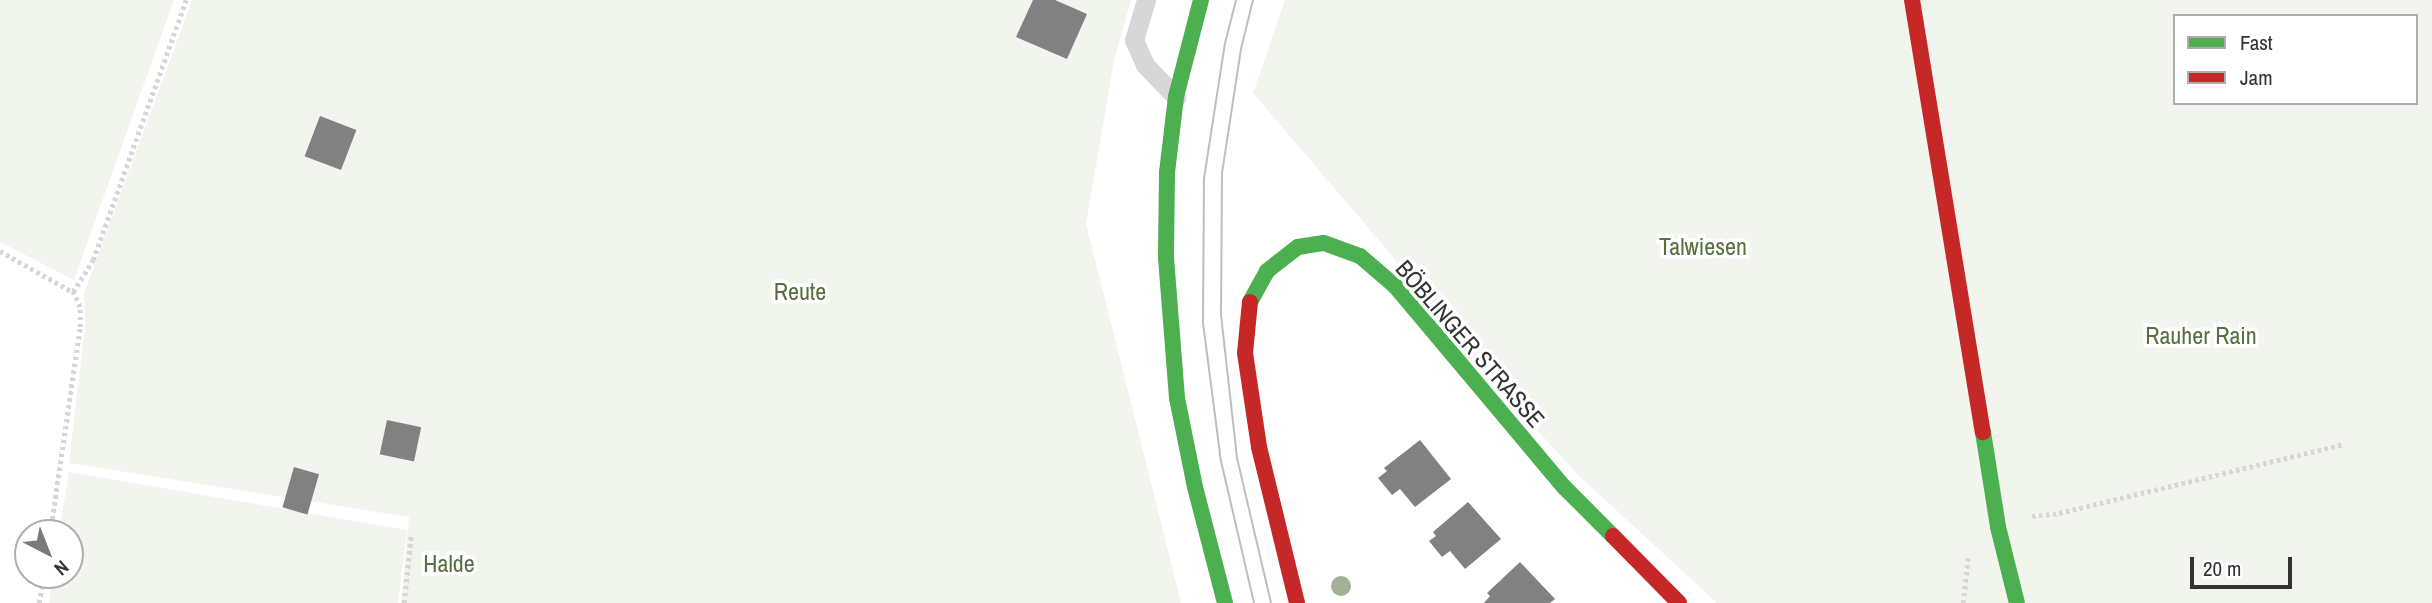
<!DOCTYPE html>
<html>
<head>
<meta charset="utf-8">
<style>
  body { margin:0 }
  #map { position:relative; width:2432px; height:603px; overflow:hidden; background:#fff; font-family:"Archivo Narrow",sans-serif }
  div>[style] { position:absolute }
  .green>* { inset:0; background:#f1f5ed }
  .building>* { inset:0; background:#818181; transform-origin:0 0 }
  .path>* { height:4.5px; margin-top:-2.25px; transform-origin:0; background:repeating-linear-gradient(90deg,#d6d6d6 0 3.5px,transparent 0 7px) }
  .lane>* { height:19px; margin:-9.5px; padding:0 9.5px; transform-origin:9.5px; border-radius:9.5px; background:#d7d7d7 }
  .fast>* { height:16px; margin:-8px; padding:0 8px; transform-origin:8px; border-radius:8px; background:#4caf50 }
  .jam>* { height:16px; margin:-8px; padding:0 8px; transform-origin:8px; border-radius:8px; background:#c62828 }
  .tram>* { height:2px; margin:-1px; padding:0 1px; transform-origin:1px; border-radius:1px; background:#bebebe }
  .trees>* { width:20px; height:20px; margin:-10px; border-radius:50%; background:#a2b095 }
  span { translate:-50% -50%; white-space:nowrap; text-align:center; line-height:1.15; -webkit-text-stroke:7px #fff; paint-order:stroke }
  .park-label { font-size:24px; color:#56703f }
  .street-label { font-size:24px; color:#333 }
  .legend { position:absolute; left:2173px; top:14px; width:245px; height:91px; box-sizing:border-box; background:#fff; border:2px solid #adadad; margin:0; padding:9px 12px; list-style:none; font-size:21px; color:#333 }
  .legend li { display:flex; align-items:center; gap:14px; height:35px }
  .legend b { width:35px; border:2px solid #adadad }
  .north { position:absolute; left:14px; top:519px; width:70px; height:70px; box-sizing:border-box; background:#fff; border:2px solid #adadad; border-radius:50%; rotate:138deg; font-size:19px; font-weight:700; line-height:28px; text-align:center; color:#333 }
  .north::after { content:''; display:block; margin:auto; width:24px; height:32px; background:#7a7a7a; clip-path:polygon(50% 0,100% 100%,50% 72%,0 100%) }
  .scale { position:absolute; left:2190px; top:557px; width:102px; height:32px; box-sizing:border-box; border:4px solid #333; border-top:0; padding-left:9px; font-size:21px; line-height:24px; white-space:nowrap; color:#333; -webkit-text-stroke:5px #fff; paint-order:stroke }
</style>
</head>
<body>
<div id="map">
  <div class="green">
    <i style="clip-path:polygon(0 0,174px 0,74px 280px,0 242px)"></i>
    <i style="clip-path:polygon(192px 0,1131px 0,1114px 61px,1086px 224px,1181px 603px,401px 603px,409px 517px,69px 463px,85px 327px,84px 293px)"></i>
    <i style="clip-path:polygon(evenodd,1285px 0,2432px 0,2432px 603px,1717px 603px,1577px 474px,1454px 339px,1388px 251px,1253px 93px,1285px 0,2175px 16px,2416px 16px,2416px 103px,2175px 103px,2175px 16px)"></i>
    <i style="clip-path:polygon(69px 472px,407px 530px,398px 603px,49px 603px,53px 575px,70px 575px,70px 533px,59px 533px)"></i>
  </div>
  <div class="building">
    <i style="clip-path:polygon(1033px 0,1055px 0,1087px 14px,1067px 59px,1016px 37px)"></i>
    <i style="left:320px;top:116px;width:39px;height:43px;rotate:21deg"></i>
    <i style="left:387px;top:420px;width:35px;height:35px;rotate:12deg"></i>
    <i style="clip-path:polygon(1420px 440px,1451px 479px,1415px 507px,1400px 489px,1392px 495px,1378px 478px,1387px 471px,1384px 468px)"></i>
    <i style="left:294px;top:467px;width:26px;height:42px;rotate:16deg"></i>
    <i style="clip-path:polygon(1468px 502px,1501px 539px,1465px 569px,1450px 551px,1442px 557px,1429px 541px,1436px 536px,1433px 532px)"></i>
    <i style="clip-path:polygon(1520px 562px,1555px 599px,1550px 603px,1484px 603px,1490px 596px,1487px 593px)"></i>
  </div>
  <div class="path">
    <i style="left:0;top:251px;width:84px;rotate:29.3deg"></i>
    <i style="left:73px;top:292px;width:38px;rotate:-58deg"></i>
    <i style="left:93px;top:260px;width:276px;rotate:-70.3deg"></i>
    <i style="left:2032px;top:516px;width:27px;rotate:-6deg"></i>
    <i style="left:2059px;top:513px;width:293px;rotate:-13.6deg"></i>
    <i style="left:50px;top:533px;width:208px;rotate:-81.7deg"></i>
    <i style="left:80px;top:327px;width:20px;rotate:-90deg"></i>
    <i style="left:80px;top:307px;width:17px;rotate:-115deg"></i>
    <i style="left:39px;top:603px;width:28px;rotate:-80deg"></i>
    <i style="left:404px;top:603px;width:69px;rotate:-84.2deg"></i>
    <i style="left:1963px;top:603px;width:45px;rotate:-83.7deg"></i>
  </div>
  <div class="lane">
    <i style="left:1146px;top:0;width:42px;rotate:106.7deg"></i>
    <i style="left:1134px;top:40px;width:27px;rotate:66deg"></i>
    <i style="left:1145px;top:65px;width:45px;rotate:45.9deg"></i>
  </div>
  <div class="fast">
    <i style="left:1201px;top:0;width:100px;rotate:104.5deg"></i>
    <i style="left:1176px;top:97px;width:76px;rotate:96.8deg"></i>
    <i style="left:1167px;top:172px;width:86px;rotate:90.7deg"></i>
    <i style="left:1166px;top:258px;width:140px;rotate:85.5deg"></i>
    <i style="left:1177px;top:398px;width:91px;rotate:78.6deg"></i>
    <i style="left:1195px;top:487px;width:120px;rotate:75.5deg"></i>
    <i style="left:1250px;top:302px;width:35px;rotate:-61deg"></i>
    <i style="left:1267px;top:271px;width:39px;rotate:-38deg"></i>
    <i style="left:1298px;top:247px;width:26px;rotate:-9deg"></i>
    <i style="left:1324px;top:243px;width:38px;rotate:20deg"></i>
    <i style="left:1360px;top:256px;width:48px;rotate:40.7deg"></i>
    <i style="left:1396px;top:287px;width:261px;rotate:50deg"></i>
    <i style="left:1564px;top:487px;width:69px;rotate:45deg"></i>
    <i style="left:1983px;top:432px;width:96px;rotate:81deg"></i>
    <i style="left:1998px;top:527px;width:78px;rotate:76deg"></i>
  </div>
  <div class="jam">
    <i style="left:1912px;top:0;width:438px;rotate:80.7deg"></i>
    <i style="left:1250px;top:302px;width:51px;rotate:95.6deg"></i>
    <i style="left:1245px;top:353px;width:95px;rotate:81.5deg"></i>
    <i style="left:1259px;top:447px;width:161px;rotate:76.3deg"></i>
    <i style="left:1613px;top:536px;width:94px;rotate:45.4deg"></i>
  </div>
  <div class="tram">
    <i style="left:1236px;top:0;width:44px;rotate:104.3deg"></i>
    <i style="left:1225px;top:43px;width:137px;rotate:98.8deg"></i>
    <i style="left:1204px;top:178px;width:145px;rotate:90.4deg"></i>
    <i style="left:1203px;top:323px;width:139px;rotate:82.6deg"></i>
    <i style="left:1221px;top:461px;width:146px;rotate:76.9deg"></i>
    <i style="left:1253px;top:0;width:50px;rotate:103.8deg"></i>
    <i style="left:1241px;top:49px;width:125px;rotate:98.7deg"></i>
    <i style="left:1222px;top:173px;width:142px;rotate:90.4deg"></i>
    <i style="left:1221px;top:315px;width:144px;rotate:83.6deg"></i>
    <i style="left:1237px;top:458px;width:149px;rotate:76.8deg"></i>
  </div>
  <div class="trees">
    <i style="left:1341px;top:586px"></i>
  </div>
  <div class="park-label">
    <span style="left:1703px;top:247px">Talwiesen</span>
    <span style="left:800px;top:292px">Reute</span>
    <span style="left:2201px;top:336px">Rauher Rain</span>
    <span style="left:449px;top:564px">Halde</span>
  </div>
  <div class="street-label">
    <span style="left:1470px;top:344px;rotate:49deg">BÖBLINGER STRASSE</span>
  </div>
  <ul class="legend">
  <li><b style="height:9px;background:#4caf50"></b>Fast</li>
  <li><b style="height:9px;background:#c62828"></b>Jam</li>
  </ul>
  <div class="north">N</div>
  <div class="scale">20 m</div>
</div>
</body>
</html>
